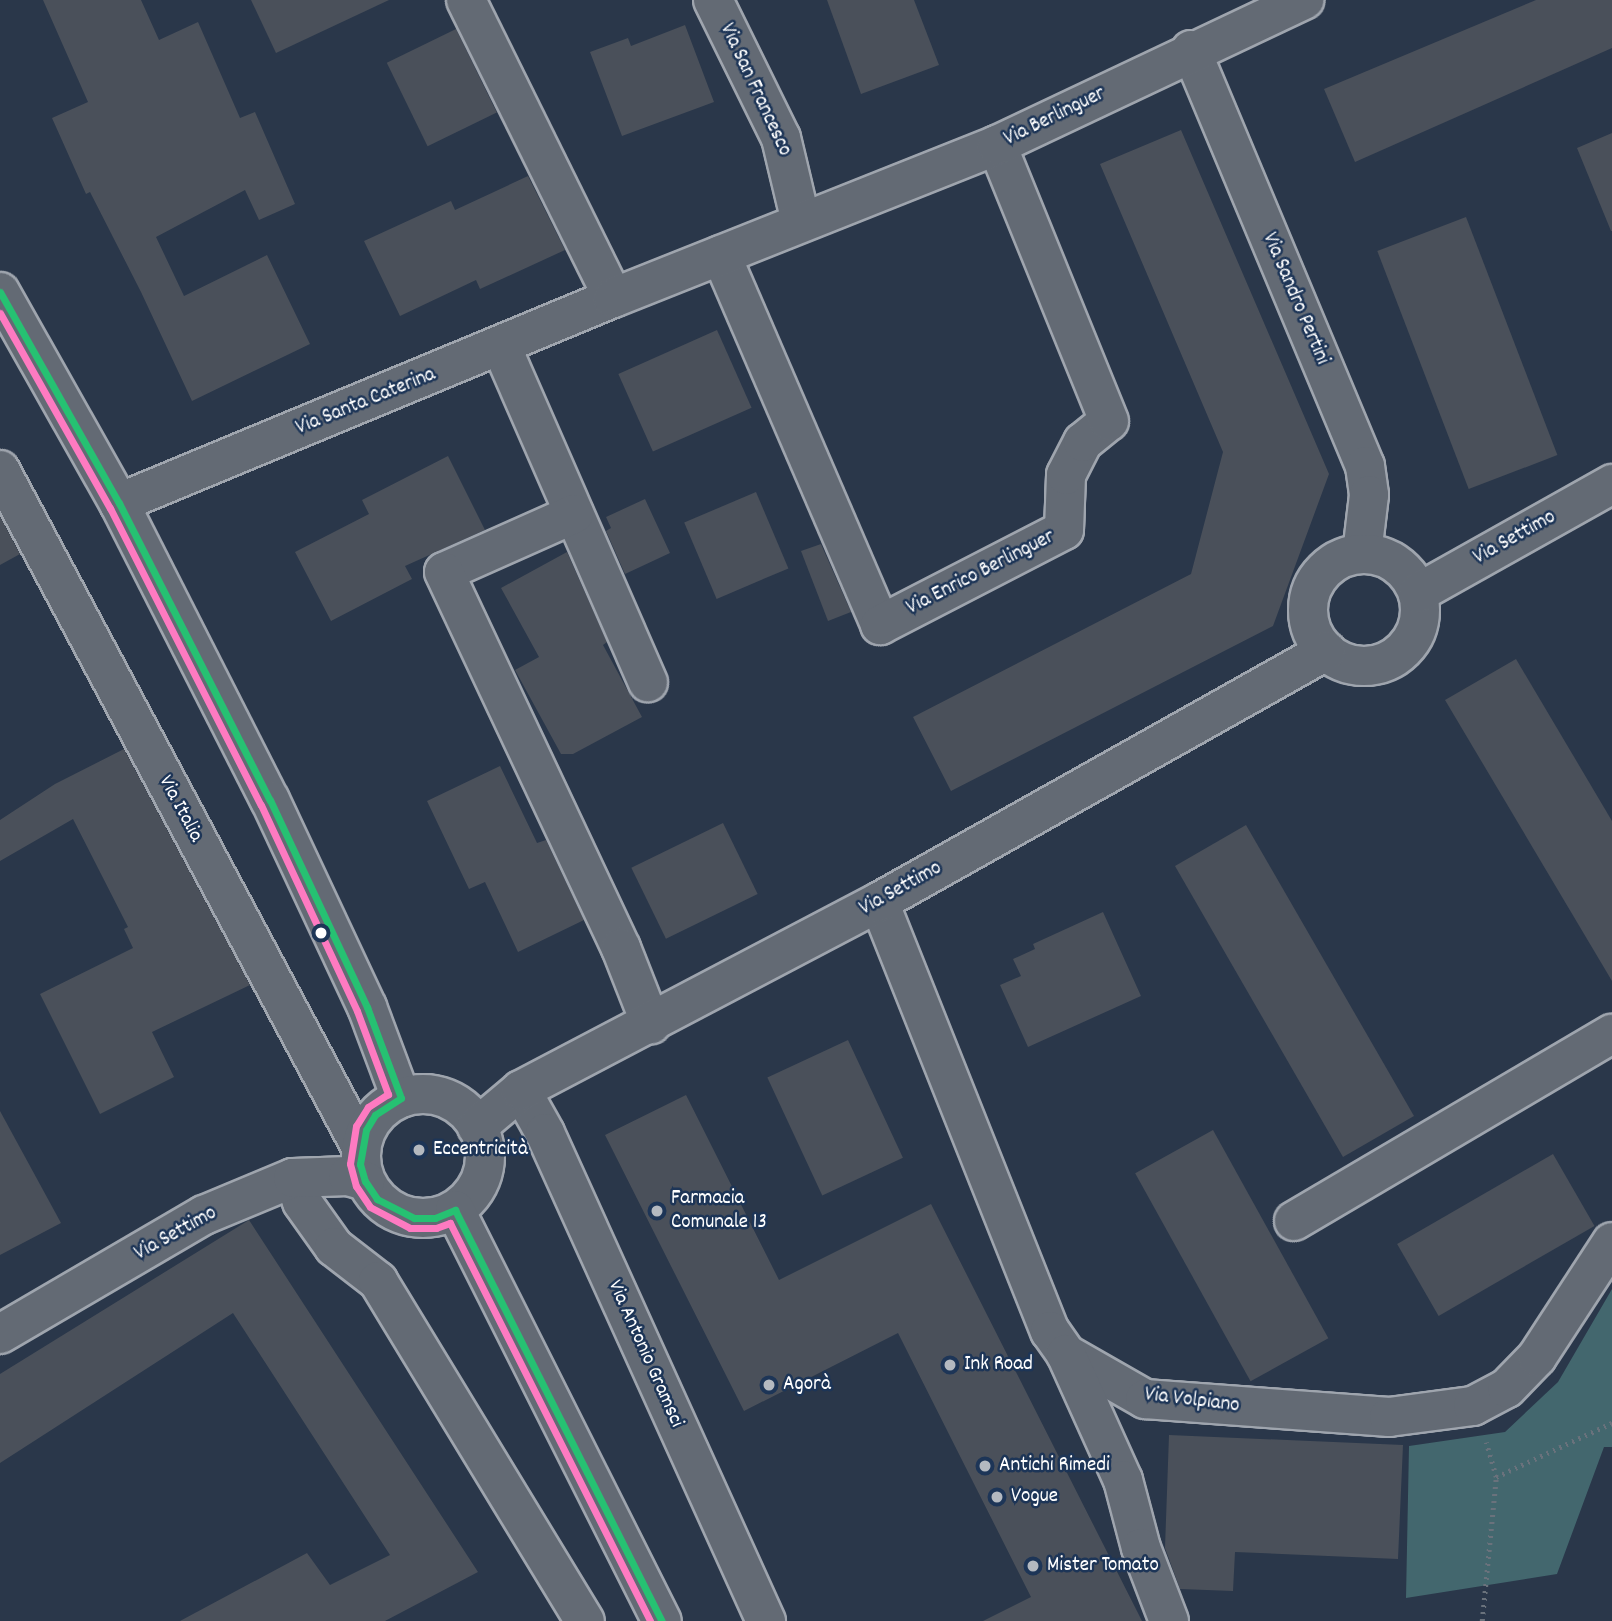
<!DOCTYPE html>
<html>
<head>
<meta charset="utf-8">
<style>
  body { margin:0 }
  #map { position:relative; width:1612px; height:1621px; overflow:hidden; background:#2a374a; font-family:Dekko,sans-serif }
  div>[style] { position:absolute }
  .green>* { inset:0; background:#43676e }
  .building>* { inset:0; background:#4a505a; transform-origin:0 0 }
  .path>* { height:4.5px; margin-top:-2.25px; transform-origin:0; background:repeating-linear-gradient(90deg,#6a727c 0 2px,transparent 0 7px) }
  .roads { filter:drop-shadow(2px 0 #9fa5ae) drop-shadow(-2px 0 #9fa5ae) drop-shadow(0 2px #9fa5ae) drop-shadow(0 -2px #9fa5ae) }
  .minor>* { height:38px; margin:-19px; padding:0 19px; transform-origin:19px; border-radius:19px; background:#636a74 }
  .minor>.ring { margin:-19px; padding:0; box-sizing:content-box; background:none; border:38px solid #636a74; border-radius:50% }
  .bus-1>* { height:7px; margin:-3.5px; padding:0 3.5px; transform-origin:3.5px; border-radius:3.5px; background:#26c172 }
  .bus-2>* { height:7px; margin:-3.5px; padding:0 3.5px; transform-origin:3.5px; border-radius:3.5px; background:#fe7ac1 }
  .dots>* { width:19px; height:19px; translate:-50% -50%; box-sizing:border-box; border:4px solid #1d3557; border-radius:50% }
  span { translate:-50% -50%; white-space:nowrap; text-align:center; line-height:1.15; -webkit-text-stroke:5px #1d3557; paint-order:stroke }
  .street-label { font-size:21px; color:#fff }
  .poi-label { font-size:21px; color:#fff }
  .left { translate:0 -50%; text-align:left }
</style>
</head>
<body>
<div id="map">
  <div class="green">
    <i style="clip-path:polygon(1612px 1289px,1612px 1447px,1604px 1447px,1557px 1574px,1406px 1598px,1409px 1446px,1505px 1432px,1558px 1382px)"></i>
  </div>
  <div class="building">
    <i style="clip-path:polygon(43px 0,141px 0,159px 40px,198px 22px,240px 118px,255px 112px,295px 204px,259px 220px,245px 190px,156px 237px,184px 296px,267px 255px,310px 344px,192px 401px,141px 292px,90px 192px,86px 194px,52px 118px,88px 102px)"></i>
    <i style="clip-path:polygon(251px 0,389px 0,276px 53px)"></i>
    <i style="clip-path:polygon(827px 0,914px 0,939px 65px,861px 94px)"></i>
    <i style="clip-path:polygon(1536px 0,1612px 0,1612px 48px,1355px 162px,1324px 89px)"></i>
    <i style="clip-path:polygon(685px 25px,714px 102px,622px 136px,590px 52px,628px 38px,631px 46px)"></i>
    <i style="left:456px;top:29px;width:93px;height:77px;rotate:64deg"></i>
    <i style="clip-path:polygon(1181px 130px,1329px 474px,1273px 626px,951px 791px,913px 717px,1191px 574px,1223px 452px,1100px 164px)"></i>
    <i style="clip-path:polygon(1612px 133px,1612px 231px,1611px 231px,1577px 148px)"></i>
    <i style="clip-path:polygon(528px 176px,565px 250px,480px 289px,476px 280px,400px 316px,364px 241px,451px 201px,455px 210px)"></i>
    <i style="left:1466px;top:217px;width:255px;height:95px;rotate:69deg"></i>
    <i style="left:717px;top:330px;width:85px;height:108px;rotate:66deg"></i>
    <i style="clip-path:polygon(448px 456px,485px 530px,405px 566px,412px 579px,331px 621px,295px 552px,369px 514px,362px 500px)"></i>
    <i style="left:756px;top:492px;width:83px;height:78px;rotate:67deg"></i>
    <i style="clip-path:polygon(645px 499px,670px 553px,625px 574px,606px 531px,611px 528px,606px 517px)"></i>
    <i style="clip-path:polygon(0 516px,20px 554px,0 565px)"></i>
    <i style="clip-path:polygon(821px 544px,851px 612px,828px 621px,801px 551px)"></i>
    <i style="clip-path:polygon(567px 552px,607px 642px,603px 645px,642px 717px,573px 754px,561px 754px,515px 670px,539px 657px,501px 588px)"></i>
    <i style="clip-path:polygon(1516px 659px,1612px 821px,1612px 981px,1445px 700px)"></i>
    <i style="clip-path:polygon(124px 749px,250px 985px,152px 1032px,174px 1077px,100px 1114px,40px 994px,133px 948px,124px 929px,128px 927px,73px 819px,0 861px,0 820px,55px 784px)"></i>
    <i style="clip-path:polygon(500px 766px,537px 843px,546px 840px,584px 920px,518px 952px,485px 882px,469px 889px,427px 801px)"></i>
    <i style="left:723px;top:823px;width:79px;height:102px;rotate:64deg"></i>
    <i style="left:1246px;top:825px;width:336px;height:82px;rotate:60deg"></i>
    <i style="clip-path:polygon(1103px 912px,1141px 996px,1028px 1047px,1000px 985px,1021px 976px,1013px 959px,1035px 949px,1033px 944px)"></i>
    <i style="left:848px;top:1040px;width:130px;height:89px;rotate:65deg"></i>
    <i style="clip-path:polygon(686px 1095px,779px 1280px,931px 1204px,1142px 1621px,983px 1621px,1031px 1597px,898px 1333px,744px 1411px,605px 1135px)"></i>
    <i style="clip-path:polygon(0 1111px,61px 1223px,0 1255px)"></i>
    <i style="left:1213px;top:1130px;width:238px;height:89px;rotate:61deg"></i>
    <i style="left:1553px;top:1154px;width:83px;height:180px;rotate:60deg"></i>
    <i style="clip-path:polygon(249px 1220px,478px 1572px,385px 1621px,180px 1621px,307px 1553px,330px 1585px,390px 1555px,233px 1313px,0 1463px,0 1374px)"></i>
    <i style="clip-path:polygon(1169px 1435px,1403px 1445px,1398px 1559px,1235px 1552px,1233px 1591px,1180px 1589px,1165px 1548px)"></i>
  </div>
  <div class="path">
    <i style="left:1496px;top:1477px;width:128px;rotate:-25deg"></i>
    <i style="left:1482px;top:1621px;width:145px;rotate:-84.4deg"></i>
    <i style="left:1496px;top:1477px;width:36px;rotate:-106deg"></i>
  </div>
  <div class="roads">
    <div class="minor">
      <i style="left:466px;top:0;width:332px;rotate:63.7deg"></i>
      <i style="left:713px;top:0;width:154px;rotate:63.8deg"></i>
      <i style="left:781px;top:138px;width:86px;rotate:76.6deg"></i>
      <i style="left:1191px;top:50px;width:451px;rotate:67.3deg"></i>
      <i style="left:1365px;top:466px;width:29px;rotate:82deg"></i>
      <i style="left:1369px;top:495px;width:59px;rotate:96.8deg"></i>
      <i style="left:721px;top:255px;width:403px;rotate:66.7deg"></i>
      <i style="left:880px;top:625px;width:207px;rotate:-27.3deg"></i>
      <i style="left:1064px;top:530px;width:55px;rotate:-87.9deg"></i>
      <i style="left:1066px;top:475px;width:37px;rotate:-63deg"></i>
      <i style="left:1083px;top:442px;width:33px;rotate:-39deg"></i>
      <i style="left:1109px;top:421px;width:298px;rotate:-112.1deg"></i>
      <i style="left:0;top:292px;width:242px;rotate:60.6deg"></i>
      <i style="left:119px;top:503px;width:333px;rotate:63.1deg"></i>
      <i style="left:270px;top:800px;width:229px;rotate:64.9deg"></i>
      <i style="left:367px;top:1007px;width:97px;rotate:69.5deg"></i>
      <i style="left:501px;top:346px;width:367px;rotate:66.4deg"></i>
      <i style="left:0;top:470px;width:767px;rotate:61.93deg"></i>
      <i style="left:119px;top:503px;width:535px;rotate:-22.54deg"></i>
      <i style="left:613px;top:298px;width:413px;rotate:-21.7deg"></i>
      <i style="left:997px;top:145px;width:340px;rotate:-25.3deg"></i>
      <i style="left:574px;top:514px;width:142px;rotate:156deg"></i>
      <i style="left:444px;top:572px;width:416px;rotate:64.8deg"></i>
      <i style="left:621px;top:948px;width:82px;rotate:68.5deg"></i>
      <i class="ring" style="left:1308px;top:554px;width:74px;height:74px"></i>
      <i style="left:1418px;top:593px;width:223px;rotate:-29.3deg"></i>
      <i style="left:879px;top:902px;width:462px;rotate:68.3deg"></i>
      <i style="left:1050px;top:1331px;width:28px;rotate:55deg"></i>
      <i style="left:1066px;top:1354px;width:91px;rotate:29.7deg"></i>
      <i style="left:1145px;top:1399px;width:245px;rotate:4.2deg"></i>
      <i style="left:1389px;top:1417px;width:85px;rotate:-7.5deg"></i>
      <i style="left:1473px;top:1406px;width:38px;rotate:-28deg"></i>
      <i style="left:1507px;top:1388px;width:43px;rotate:-45.9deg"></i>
      <i style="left:1537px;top:1357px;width:137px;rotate:-56.9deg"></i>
      <i style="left:521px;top:1090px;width:49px;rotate:60.8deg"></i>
      <i style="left:545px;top:1133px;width:536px;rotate:65.64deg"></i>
      <i class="ring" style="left:361px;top:1094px;width:86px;height:86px"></i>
      <i style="left:477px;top:1127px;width:57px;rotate:-40.1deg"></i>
      <i style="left:521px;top:1090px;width:404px;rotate:-27.7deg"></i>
      <i style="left:879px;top:902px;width:513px;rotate:-29.32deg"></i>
      <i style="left:293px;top:1178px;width:26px;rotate:69deg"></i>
      <i style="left:302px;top:1202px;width:55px;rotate:54.6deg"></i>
      <i style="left:334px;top:1247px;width:56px;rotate:37.7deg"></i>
      <i style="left:378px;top:1281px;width:398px;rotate:58.7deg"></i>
      <i style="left:455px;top:1210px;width:460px;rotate:63.3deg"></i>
      <i style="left:1294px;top:1221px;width:369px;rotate:-30.5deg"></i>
      <i style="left:0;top:1334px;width:236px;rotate:-30.3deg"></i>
      <i style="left:204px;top:1215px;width:96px;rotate:-22.6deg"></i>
      <i style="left:293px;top:1178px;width:55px;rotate:-2.1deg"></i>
      <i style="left:348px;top:1176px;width:18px;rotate:16deg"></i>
      <i style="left:1066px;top:1354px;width:138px;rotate:65.7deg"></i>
      <i style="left:1123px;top:1480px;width:70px;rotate:75.2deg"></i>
      <i style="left:1141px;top:1548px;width:78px;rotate:69deg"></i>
    </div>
  </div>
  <div class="bus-1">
    <i style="left:0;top:292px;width:242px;rotate:60.6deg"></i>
    <i style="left:119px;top:503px;width:333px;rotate:63.1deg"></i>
    <i style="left:270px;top:800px;width:229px;rotate:64.9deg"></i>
    <i style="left:367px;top:1007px;width:97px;rotate:69.5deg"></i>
    <i style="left:401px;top:1098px;width:31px;rotate:147deg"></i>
    <i style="left:375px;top:1115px;width:17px;rotate:121deg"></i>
    <i style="left:366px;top:1130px;width:35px;rotate:100deg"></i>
    <i style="left:360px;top:1164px;width:18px;rotate:74deg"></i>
    <i style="left:365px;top:1181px;width:22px;rotate:56deg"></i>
    <i style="left:377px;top:1199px;width:42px;rotate:27.2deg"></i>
    <i style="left:414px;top:1218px;width:21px"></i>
    <i style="left:435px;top:1218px;width:22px;rotate:-22deg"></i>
    <i style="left:455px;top:1210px;width:460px;rotate:63.3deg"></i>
  </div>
  <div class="bus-2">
    <i style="left:0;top:313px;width:224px;rotate:60.6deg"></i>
    <i style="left:110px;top:508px;width:333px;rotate:63.1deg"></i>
    <i style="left:261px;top:805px;width:227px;rotate:65deg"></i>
    <i style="left:357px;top:1011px;width:89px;rotate:69.5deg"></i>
    <i style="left:388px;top:1094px;width:24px;rotate:147deg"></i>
    <i style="left:368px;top:1107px;width:22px;rotate:122deg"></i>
    <i style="left:356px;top:1126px;width:38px;rotate:99deg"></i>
    <i style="left:350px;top:1164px;width:23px;rotate:75deg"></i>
    <i style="left:356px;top:1186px;width:25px;rotate:56deg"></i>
    <i style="left:370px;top:1207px;width:45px;rotate:27.7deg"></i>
    <i style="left:410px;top:1228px;width:26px"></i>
    <i style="left:436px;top:1228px;width:15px;rotate:-20deg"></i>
    <i style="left:450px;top:1223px;width:445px;rotate:63.3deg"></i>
  </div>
  <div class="dots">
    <i style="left:321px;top:933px;background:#fff"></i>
    <i style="left:419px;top:1150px;background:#b4b9c0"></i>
    <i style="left:657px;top:1211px;background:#b4b9c0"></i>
    <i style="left:950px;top:1365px;background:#b4b9c0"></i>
    <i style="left:769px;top:1385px;background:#b4b9c0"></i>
    <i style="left:985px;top:1466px;background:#b4b9c0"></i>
    <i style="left:997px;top:1497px;background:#b4b9c0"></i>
    <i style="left:1033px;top:1566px;background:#b4b9c0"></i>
  </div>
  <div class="street-label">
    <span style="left:755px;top:90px;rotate:65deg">Via San Francesco</span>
    <span style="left:1055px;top:117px;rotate:-26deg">Via Berlinguer</span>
    <span style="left:1295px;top:299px;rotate:67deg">Via Sandro Pertini</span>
    <span style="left:366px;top:402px;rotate:-22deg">Via Santa Caterina</span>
    <span style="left:1515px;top:538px;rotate:-29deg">Via Settimo</span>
    <span style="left:981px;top:573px;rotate:-27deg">Via Enrico Berlinguer</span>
    <span style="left:180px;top:809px;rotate:62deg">Via Italia</span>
    <span style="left:901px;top:889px;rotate:-29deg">Via Settimo</span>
    <span style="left:176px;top:1234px;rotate:-29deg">Via Settimo</span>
    <span style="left:645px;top:1354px;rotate:66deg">Via Antonio Gramsci</span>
    <span style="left:1192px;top:1401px;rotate:7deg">Via Volpiano</span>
  </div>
  <div class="poi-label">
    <span class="left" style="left:433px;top:1150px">Eccentricità</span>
    <span class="left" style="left:671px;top:1211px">Farmacia<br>Comunale 13</span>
    <span class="left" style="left:964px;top:1365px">Ink Road</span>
    <span class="left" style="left:783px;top:1385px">Agorà</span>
    <span class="left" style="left:999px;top:1466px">Antichi Rimedi</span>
    <span class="left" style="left:1011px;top:1497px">Vogue</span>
    <span class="left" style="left:1047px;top:1566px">Mister Tomato</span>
  </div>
</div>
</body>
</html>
